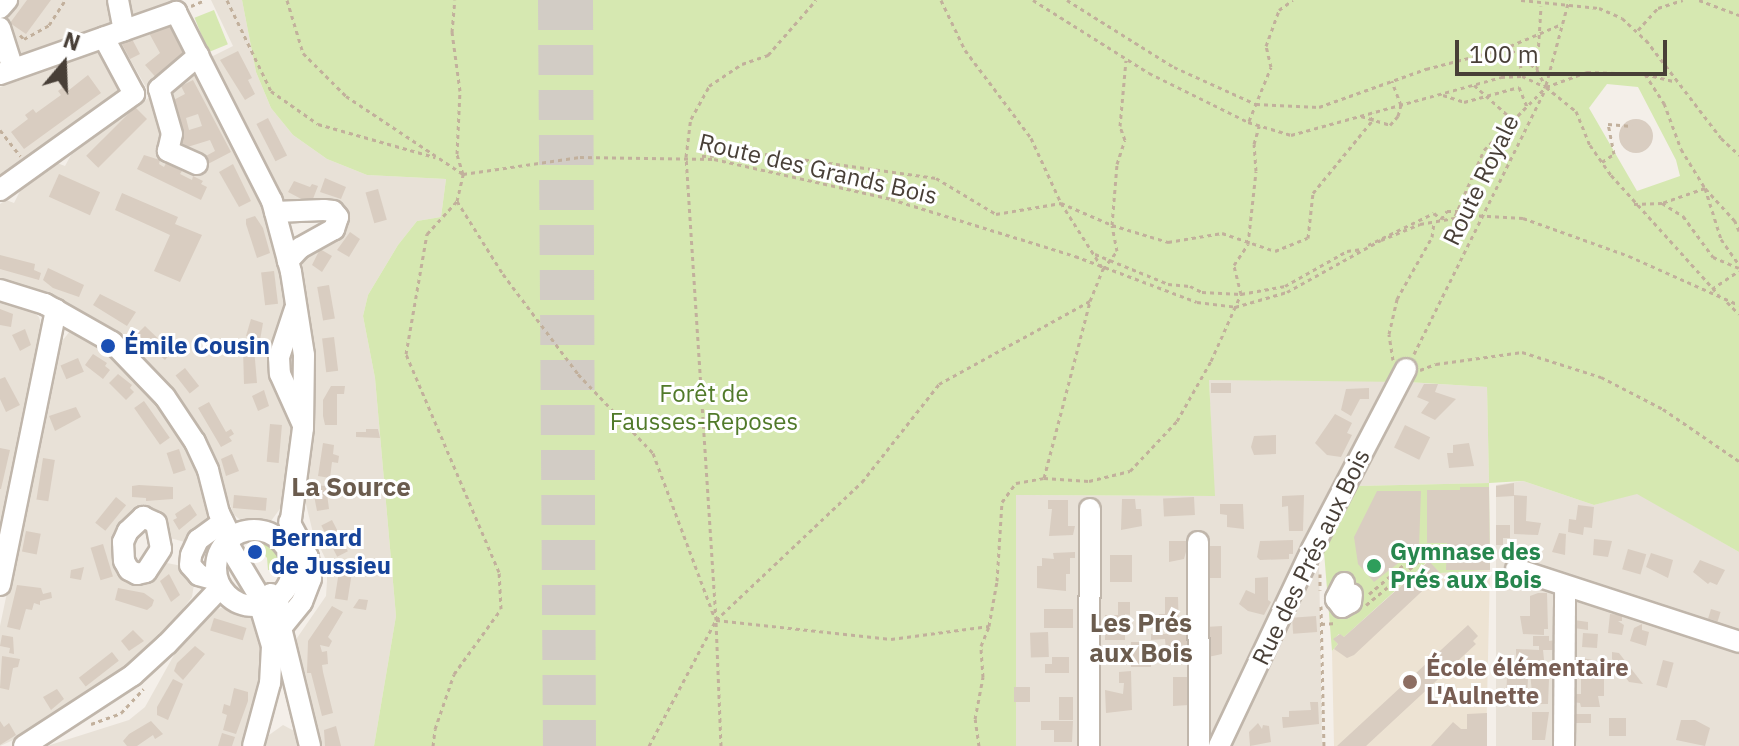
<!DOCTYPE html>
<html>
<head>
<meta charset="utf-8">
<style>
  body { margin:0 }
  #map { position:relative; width:1739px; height:746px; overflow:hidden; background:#f4efe9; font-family:"IBM Plex Sans",sans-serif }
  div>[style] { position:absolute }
  .residential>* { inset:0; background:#e8e1d7 }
  .education>* { inset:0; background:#ede3d3 }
  .green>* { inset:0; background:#d6e8b1; transform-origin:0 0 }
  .building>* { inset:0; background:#d9cdc1; transform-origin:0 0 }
  .round { border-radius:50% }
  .highway-tunnel>* { height:30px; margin-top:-15px; transform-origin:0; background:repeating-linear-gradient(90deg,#d2ccc5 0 30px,transparent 0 45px) }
  .path>* { height:3px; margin-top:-1.5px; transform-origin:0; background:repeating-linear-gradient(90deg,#c2b09c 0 4px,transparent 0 8px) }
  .roads { filter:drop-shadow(2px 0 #c0b6ab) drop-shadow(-2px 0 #c0b6ab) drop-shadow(0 2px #c0b6ab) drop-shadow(0 -2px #c0b6ab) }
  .minor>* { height:20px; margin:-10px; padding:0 10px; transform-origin:10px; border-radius:10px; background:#fff }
  .minor>.ring { margin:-10px; padding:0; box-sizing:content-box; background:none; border:20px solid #fff; border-radius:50% }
  .dots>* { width:22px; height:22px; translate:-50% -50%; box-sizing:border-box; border:4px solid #fff; border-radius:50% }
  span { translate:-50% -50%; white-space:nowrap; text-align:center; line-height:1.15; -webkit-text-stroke:6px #fff; paint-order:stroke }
  .street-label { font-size:24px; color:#483f37 }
  .transit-label { font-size:24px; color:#164399; font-weight:700 }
  .left { translate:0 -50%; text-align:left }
  .park-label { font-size:24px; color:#517a2a }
  .leisure-label { font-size:24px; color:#27864d; font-weight:700 }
  .education-label { font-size:24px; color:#785e54; font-weight:700 }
  .neighbourhood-label { font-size:26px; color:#6b5c4e; font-weight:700 }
  .north { position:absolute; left:24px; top:24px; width:80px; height:80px; -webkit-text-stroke:6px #fff; paint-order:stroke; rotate:19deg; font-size:22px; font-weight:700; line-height:32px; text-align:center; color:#483f37 }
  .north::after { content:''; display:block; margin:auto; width:28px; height:36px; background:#483f37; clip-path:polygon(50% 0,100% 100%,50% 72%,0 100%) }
  .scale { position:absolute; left:1455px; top:40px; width:212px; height:36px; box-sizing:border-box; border:4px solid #483f37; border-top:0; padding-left:10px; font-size:24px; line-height:28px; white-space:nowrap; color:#483f37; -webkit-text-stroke:6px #fff; paint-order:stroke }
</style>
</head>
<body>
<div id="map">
  <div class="residential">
    <i style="clip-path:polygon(0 0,180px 0,0 65px)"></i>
    <i style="clip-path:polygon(211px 0,242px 0,256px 72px,271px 108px,293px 135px,327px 159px,367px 175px,446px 179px,441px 217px,417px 221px,398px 245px,368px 295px,363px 316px,375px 378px,396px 616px,374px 746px,318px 746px,297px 657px,297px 638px,326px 596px,327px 581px,327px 562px,313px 533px,304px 496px,315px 383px,302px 262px,304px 255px,345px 223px,283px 200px,211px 57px,233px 46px)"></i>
    <i style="clip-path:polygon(177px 24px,257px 184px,290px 286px,278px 359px,296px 429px,285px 502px,271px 521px,260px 524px,246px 524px,234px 515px,205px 439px,178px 396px,141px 354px,84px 312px,37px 290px,0 280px,0 204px,6px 200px,14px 203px,21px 189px,57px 163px,65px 166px,71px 155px,151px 96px,120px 42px)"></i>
    <i style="clip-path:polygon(101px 50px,120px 83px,116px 96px,0 178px,0 87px)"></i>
    <i style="clip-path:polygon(0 300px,29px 308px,39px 317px,42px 328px,0 532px)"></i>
    <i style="clip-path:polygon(70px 331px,80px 332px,100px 344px,121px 361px,165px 410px,192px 458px,207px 506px,209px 526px,192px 544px,170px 538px,145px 512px,123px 565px,162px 562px,187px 567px,194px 584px,192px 597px,169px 627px,127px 668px,40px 728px,0 746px,0 626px,59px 345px)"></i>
    <i style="clip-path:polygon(1209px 380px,1390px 381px,1212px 746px,1016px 746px,1016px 495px,1214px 496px)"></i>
    <i style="clip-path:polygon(1408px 382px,1487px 387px,1489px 483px,1356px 486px)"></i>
    <i style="clip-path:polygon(1523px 481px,1594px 505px,1637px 493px,1739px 552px,1739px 746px,1496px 746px,1496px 485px)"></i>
    <i style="clip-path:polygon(1319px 555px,1322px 746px,1224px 746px)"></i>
    <i style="clip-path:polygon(221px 608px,243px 611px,253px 618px,262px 639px,263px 665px,243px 746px,47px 746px,129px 720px,145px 707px,179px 646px,208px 613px)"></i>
    <i style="clip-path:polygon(283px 725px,298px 733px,301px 746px,265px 746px,269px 735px)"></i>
  </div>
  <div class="education">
    <i style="clip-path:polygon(1429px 561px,1440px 573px,1490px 570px,1486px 746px,1334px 746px,1332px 651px,1338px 644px,1333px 639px,1340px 634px,1344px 637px)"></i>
  </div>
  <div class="green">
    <i style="clip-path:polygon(evenodd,1739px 0,1739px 552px,1637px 494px,1594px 505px,1523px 481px,1489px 483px,1490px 570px,1440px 573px,1428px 561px,1344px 637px,1339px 634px,1334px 639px,1338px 644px,1332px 651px,1324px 552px,1356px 486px,1489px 483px,1487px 387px,1408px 382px,1209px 380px,1215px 496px,1016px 495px,1016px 746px,374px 746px,396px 616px,375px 378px,363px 316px,368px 295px,398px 245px,417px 221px,441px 217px,446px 179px,367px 175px,327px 159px,293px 135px,271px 108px,256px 72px,242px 0,1739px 0,1607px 84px,1638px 87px,1676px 160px,1680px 176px,1637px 191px,1589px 108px,1607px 84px)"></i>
    <i style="left:214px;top:10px;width:37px;height:21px;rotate:68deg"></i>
    <i style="clip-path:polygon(264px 542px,283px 555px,286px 572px,268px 570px,267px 558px,261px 551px)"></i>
  </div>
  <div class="building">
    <i style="clip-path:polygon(27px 0,51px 0,26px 34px,10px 23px)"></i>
    <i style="clip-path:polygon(177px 24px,192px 54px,159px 81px,145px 65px,160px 53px,149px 33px)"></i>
    <i style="clip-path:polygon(132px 39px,140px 54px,130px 59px,121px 42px)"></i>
    <i style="clip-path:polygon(238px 51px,252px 78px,248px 80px,255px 94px,245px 100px,220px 60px)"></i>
    <i style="clip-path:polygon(88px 75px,101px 93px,24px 149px,11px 132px,28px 119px,25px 115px,33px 109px,36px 113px,61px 95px,58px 91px,66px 85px,69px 90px)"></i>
    <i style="clip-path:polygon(evenodd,193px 80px,231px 152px,206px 165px,204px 157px,215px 151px,210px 140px,181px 149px,168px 103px,185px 94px,181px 86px,193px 80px,198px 114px,202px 126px,189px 130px,186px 118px,198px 114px)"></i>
    <i style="left:135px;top:107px;width:17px;height:69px;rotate:45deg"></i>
    <i style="left:268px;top:118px;width:42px;height:13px;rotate:63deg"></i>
    <i class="round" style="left:1619px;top:119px;width:34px;height:34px"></i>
    <i style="clip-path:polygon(144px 155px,160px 160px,159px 164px,164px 167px,166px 163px,182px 171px,180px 174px,192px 180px,193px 176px,203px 181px,201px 184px,207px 187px,201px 200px,137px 169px)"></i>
    <i style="clip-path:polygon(233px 164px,251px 201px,239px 207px,219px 172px)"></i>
    <i style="left:59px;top:174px;width:45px;height:25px;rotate:24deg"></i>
    <i style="clip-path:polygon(325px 178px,346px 187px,341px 199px,320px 192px)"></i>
    <i style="clip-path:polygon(294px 181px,310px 187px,312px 184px,318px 186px,311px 204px,288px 192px)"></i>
    <i style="left:378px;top:189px;width:32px;height:13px;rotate:74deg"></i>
    <i style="clip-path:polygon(122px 193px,178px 217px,175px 224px,202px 235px,180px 282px,154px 271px,170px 235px,115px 210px)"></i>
    <i style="clip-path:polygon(255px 216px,263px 228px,270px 253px,257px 258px,246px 224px,246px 219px)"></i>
    <i style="clip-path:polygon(350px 232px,360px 239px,349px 257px,337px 250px)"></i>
    <i style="clip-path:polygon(320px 249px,332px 256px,322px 272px,312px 265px)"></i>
    <i style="clip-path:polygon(0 255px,35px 264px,34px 270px,41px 273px,39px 280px,0 269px)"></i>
    <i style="clip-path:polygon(48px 268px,84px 285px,79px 297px,53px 288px,43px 280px)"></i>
    <i style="left:274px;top:271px;width:33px;height:13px;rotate:83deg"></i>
    <i style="left:329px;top:285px;width:34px;height:12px;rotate:80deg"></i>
    <i style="clip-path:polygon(100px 294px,136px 312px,127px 326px,93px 305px)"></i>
    <i style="clip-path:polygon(0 309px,13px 314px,11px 327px,0 325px)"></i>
    <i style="clip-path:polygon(251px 319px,263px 323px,260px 340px,246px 336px)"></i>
    <i style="clip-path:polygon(145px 326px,169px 349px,171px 353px,165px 360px,142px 340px,138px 333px)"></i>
    <i style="clip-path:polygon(25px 329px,31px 345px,20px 351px,12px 335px)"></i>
    <i style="left:334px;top:337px;width:34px;height:12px;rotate:83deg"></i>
    <i style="clip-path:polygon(254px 348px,257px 383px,244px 384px,243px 349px)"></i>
    <i style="clip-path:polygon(93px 354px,107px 363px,105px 366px,110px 370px,103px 379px,85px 365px)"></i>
    <i style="left:78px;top:358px;width:15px;height:19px;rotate:67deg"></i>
    <i style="left:185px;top:368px;width:23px;height:12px;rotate:52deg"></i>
    <i style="clip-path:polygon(118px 374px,132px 385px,130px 388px,134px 392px,126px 400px,109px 383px)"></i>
    <i style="clip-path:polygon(5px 377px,20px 405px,6px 412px,0 399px,0 379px)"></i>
    <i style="left:1211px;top:383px;width:20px;height:10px"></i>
    <i style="clip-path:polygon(1424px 384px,1438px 384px,1435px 392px,1456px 399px,1435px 420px,1421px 413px,1429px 402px,1417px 397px)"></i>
    <i style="clip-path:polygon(331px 386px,345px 386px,344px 394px,337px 394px,337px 425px,325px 425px,323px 416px,323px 400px)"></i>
    <i style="clip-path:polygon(1369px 388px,1369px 399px,1360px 399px,1351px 416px,1341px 410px,1346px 389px)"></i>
    <i style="clip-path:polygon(264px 390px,269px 406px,258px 411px,252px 396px)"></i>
    <i style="left:144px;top:401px;width:45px;height:12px;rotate:55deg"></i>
    <i style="clip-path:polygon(209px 402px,226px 432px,231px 429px,234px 434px,229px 437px,232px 441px,221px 447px,198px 408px)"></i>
    <i style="clip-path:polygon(76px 407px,81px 417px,55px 431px,49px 416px)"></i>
    <i style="clip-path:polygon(1335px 414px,1352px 423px,1347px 433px,1352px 435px,1341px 457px,1327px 455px,1315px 443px)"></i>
    <i style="left:270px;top:424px;width:12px;height:38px;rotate:5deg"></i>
    <i style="left:1405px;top:425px;width:28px;height:25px;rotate:26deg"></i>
    <i style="clip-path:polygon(366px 429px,378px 429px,380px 438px,356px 437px,356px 432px,366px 432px)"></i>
    <i style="clip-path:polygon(1276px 435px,1276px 454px,1254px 455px,1251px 447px,1254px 436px)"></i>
    <i style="clip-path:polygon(323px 443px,334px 445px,333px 454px,339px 456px,338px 463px,332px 462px,330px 478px,318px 476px)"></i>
    <i style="clip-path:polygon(1469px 443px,1474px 466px,1449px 468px,1447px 453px,1453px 453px,1453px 445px)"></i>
    <i style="clip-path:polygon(0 448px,10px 450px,1px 489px,0 489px)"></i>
    <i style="left:179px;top:449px;width:22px;height:13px;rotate:72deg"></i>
    <i style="clip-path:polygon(232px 454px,239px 471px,226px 476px,221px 459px)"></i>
    <i style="left:43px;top:458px;width:12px;height:42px;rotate:9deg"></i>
    <i style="clip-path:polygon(1514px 483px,1514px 495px,1527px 496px,1526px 521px,1541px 523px,1538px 535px,1514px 534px,1514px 496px,1496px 497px,1496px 486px)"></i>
    <i style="clip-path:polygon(139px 485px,173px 487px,173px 499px,146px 501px,146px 498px,132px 497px,132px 486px)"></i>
    <i style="clip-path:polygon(312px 485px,326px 486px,329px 509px,317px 511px)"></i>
    <i style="clip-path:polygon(1460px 487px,1489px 487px,1490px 570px,1446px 570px,1447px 543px,1427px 543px,1427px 490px,1460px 490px)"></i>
    <i style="clip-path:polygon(1377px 491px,1421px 491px,1419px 547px,1374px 582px,1358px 564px,1354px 537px)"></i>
    <i style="left:234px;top:495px;width:33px;height:13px;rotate:5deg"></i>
    <i style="clip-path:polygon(1304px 495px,1303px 531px,1289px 531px,1288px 506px,1282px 507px,1282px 496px)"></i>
    <i style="left:116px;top:497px;width:13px;height:33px;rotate:39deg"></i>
    <i style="left:1194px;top:497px;width:18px;height:31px;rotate:87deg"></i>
    <i style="clip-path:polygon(1122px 499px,1135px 499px,1136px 509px,1141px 509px,1142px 526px,1121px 530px)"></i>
    <i style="clip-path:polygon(1048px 500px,1068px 500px,1068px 526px,1075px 526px,1073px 535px,1049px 536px,1052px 509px,1048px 509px)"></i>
    <i style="clip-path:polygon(190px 504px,197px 515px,179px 530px,173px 520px,177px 518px,175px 514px)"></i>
    <i style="clip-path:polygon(1220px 504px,1243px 504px,1244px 529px,1227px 527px,1227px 515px,1220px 514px)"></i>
    <i style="clip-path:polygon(1578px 505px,1594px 507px,1592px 528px,1584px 527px,1583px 535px,1568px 532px,1569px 519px,1576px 520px)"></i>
    <i style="left:332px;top:520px;width:35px;height:12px;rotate:63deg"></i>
    <i style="clip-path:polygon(1496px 525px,1510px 525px,1510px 538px,1503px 538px,1503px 545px,1496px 545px)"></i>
    <i style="left:26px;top:531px;width:15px;height:21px;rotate:11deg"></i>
    <i style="clip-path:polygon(1559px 533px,1566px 534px,1565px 555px,1552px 552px)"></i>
    <i style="clip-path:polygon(1594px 539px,1612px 541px,1608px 557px,1593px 555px)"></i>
    <i style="clip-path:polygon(1293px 540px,1293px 554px,1289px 554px,1289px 559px,1260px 560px,1257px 557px,1260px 541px)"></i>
    <i style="clip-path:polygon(1169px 541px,1189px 541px,1184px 559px,1169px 562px)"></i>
    <i style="left:103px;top:544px;width:34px;height:13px;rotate:73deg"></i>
    <i style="left:1199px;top:546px;width:22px;height:32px"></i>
    <i style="left:1628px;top:549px;width:19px;height:21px;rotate:16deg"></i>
    <i style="clip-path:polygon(1075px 552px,1075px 558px,1070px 558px,1070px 574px,1066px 574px,1066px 591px,1037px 588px,1037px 566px,1042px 566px,1042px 558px,1054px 559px,1053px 553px)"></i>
    <i style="clip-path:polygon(1651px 553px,1673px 560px,1668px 578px,1646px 567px)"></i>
    <i style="left:1110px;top:555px;width:22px;height:27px"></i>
    <i style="clip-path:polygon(1700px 560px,1725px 570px,1717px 585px,1710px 582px,1708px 584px,1693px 572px)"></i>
    <i style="clip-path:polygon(1429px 561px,1440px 573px,1435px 579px,1354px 655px,1347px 658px,1334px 649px,1338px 644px,1333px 639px,1340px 634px,1344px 637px)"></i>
    <i style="left:340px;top:565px;width:13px;height:34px;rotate:9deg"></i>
    <i style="clip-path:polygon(84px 567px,81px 580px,70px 578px,71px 570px)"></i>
    <i style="clip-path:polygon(169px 574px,180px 595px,171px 602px,160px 581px)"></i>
    <i style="clip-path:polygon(1268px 577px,1268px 600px,1271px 602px,1264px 615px,1248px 611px,1239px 604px,1246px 590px,1255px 594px,1255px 578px)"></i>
    <i style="clip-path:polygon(17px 585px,41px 588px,43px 594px,51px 592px,52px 598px,40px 601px,40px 605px,34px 603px,32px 610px,26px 609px,20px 630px,7px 627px)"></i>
    <i style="clip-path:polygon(118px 588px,144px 593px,154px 600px,152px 606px,147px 610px,115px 600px)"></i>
    <i style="clip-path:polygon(1538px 593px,1547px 593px,1548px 629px,1544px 629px,1544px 635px,1523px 634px,1520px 616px,1530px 616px,1530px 596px)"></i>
    <i style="clip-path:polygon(1165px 597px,1178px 597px,1179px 634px,1196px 634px,1189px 650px,1166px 650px,1165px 639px,1151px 640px,1151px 634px,1166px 634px,1166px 630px,1159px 630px,1159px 614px,1165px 614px)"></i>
    <i style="clip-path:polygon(359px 599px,368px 600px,366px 610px,353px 608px)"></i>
    <i style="clip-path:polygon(1118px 602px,1130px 602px,1130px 615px,1125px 614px,1125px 640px,1105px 640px,1105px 615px,1118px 615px)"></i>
    <i style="clip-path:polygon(332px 606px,343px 612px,328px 637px,332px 641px,329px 647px,320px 645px,322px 652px,327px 651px,328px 664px,322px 665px,323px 672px,333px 713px,322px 716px,311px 673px,307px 673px,308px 641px)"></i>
    <i style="left:1044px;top:609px;width:29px;height:19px"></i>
    <i style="left:1711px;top:609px;width:10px;height:10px;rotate:17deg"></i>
    <i style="clip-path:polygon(1610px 614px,1622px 615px,1622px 621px,1618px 621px,1624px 625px,1622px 635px,1608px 633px)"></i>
    <i style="left:1316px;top:616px;width:16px;height:24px;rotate:86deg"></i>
    <i style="left:214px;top:618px;width:34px;height:13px;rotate:17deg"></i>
    <i style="clip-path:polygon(1574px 620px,1588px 622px,1588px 630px,1574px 628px)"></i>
    <i style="clip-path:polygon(1642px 624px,1642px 630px,1649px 632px,1646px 646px,1630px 641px,1634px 628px)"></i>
    <i style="clip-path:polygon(1468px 625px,1478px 636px,1473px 641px,1476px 644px,1366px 746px,1337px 746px)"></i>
    <i style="clip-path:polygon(1222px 626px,1222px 654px,1208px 657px,1205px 627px)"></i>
    <i style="clip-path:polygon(133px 630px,144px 641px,129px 651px,121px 641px)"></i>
    <i style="left:1048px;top:632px;width:25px;height:18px;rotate:88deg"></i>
    <i style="left:1583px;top:633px;width:15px;height:14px;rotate:4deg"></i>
    <i style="clip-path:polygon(2px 635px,13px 637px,14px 654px,9px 653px,10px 648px,0 646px)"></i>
    <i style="clip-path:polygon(1533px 636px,1549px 636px,1549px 641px,1556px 640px,1556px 650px,1543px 650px,1546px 679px,1549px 679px,1548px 704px,1533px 704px,1529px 661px,1516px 660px,1516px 649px,1539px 650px,1539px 646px,1533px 646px)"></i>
    <i style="left:1151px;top:642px;width:25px;height:20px;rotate:90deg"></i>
    <i style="clip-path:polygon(195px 646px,205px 654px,183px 680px,174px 671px,177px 663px)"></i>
    <i style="left:112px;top:652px;width:11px;height:42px;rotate:52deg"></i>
    <i style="clip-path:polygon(1612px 652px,1619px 653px,1643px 684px,1629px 682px,1612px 659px)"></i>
    <i style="clip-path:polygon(2px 656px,20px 659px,18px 667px,13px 668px,9px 690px,0 688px)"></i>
    <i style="clip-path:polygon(1052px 657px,1069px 657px,1069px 673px,1045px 673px,1045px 664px,1052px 664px)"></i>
    <i style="clip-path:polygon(1582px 658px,1598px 661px,1592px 674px,1581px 673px)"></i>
    <i style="left:1663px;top:660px;width:11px;height:26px;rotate:15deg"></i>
    <i style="clip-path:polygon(1131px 671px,1132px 710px,1106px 713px,1105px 690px,1123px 694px,1124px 683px,1119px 683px,1119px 672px)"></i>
    <i style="clip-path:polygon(1173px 677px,1187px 677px,1189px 705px,1173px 706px)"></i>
    <i style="clip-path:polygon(1581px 677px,1604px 679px,1604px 696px,1598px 696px,1600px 707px,1581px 707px,1580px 703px,1573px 702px,1573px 694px,1581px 694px)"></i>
    <i style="left:1507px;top:678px;width:21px;height:12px;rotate:3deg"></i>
    <i style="clip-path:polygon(173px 679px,183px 684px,168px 720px,157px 715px,157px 707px)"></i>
    <i style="left:1014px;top:687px;width:16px;height:15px"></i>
    <i style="clip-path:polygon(234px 688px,248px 692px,248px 701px,236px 734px,223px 730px,227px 715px,222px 713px,224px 704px,230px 706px)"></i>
    <i style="clip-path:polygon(57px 689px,64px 699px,51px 710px,43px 697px)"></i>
    <i style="left:1059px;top:697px;width:14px;height:23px"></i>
    <i style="clip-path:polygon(1310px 702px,1318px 702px,1319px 724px,1283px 728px,1282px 717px,1289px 717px,1289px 711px,1311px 710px)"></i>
    <i style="clip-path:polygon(1532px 712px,1549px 712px,1545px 740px,1532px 740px)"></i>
    <i style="clip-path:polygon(1487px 713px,1487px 746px,1431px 746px,1453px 722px,1461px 729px,1467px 729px,1467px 714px)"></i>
    <i style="left:1576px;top:714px;width:15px;height:9px"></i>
    <i style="left:1609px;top:718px;width:17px;height:18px"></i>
    <i style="clip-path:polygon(1681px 720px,1695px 720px,1710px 728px,1705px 746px,1676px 740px)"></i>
    <i style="clip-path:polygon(0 721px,4px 727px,9px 723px,16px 735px,0 745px)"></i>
    <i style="clip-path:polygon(151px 721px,163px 734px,155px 739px,153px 735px,137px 746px,127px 746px,123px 741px,129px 734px)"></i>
    <i style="clip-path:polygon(1041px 721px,1073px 721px,1072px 742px,1054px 742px,1054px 730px,1041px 730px)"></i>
    <i style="clip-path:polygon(1258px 723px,1262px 729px,1263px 725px,1269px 726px,1271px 742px,1250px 746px,1249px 732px)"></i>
    <i style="clip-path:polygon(336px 726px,341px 746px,325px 746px,324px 730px)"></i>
    <i style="clip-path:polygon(222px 733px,235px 737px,232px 746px,218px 746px)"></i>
  </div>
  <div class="highway-tunnel">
    <i style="left:553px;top:0;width:746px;rotate:89.62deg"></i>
    <i style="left:578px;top:0;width:746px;rotate:89.77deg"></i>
  </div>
  <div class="path">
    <i style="left:227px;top:0;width:101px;rotate:64.2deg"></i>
    <i style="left:271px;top:91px;width:57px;rotate:35.1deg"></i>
    <i style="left:318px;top:124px;width:122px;rotate:15.8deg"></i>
    <i style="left:287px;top:0;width:55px;rotate:73.2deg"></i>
    <i style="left:303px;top:53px;width:61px;rotate:45deg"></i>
    <i style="left:346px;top:96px;width:141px;rotate:33.7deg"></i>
    <i style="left:463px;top:174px;width:118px;rotate:-8.3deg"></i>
    <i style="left:580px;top:157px;width:134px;rotate:0.9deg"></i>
    <i style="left:714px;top:159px;width:181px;rotate:12.7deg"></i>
    <i style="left:891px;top:199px;width:193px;rotate:17.2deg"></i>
    <i style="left:1075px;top:256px;width:130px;rotate:20.7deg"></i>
    <i style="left:1197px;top:302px;width:38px;rotate:7deg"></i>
    <i style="left:1235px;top:307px;width:54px;rotate:-16.1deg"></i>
    <i style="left:1287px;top:292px;width:107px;rotate:-29deg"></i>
    <i style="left:1381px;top:240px;width:42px;rotate:-22.3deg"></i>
    <i style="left:1420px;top:224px;width:52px;rotate:-10deg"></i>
    <i style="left:1471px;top:215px;width:52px;rotate:3.3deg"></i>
    <i style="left:1523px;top:218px;width:113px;rotate:19.7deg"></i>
    <i style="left:1629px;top:256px;width:120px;rotate:24deg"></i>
    <i style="left:941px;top:0;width:55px;rotate:64.4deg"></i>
    <i style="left:965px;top:50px;width:110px;rotate:53.1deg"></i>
    <i style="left:1031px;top:138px;width:72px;rotate:65.2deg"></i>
    <i style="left:1061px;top:203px;width:78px;rotate:57.5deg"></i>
    <i style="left:1033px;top:0;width:137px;rotate:32.2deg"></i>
    <i style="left:1149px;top:73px;width:110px;rotate:26.3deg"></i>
    <i style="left:1248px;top:122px;width:45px;rotate:16.8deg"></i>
    <i style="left:1291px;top:135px;width:218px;rotate:-15.4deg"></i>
    <i style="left:1501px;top:77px;width:21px;rotate:-3deg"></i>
    <i style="left:1522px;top:76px;width:26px;rotate:25deg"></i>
    <i style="left:1546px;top:87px;width:38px;rotate:39deg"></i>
    <i style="left:1576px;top:111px;width:37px;rotate:68deg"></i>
    <i style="left:1590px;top:145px;width:37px;rotate:55deg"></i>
    <i style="left:1611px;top:175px;width:161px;rotate:48deg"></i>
    <i style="left:1067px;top:0;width:126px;rotate:32.1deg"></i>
    <i style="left:1174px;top:67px;width:90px;rotate:24.3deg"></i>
    <i style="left:1256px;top:104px;width:63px;rotate:2.7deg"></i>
    <i style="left:1319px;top:107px;width:114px;rotate:-19.6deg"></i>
    <i style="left:1426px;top:69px;width:80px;rotate:-14.6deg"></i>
    <i style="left:1503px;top:49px;width:16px;rotate:14deg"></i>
    <i style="left:1519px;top:53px;width:25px;rotate:43deg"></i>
    <i style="left:1537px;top:70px;width:19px;rotate:62deg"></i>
    <i style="left:1521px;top:0;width:78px;rotate:5.9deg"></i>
    <i style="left:1599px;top:8px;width:25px;rotate:23deg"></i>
    <i style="left:1622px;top:18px;width:33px;rotate:43deg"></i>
    <i style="left:1646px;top:40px;width:123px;rotate:52.6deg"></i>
    <i style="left:1721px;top:138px;width:25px;rotate:43deg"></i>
    <i style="left:1699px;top:0;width:43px;rotate:20.6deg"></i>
    <i style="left:191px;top:6px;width:15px;rotate:-23deg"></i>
    <i style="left:1638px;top:30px;width:30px;rotate:-48deg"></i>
    <i style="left:1658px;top:8px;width:26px;rotate:-18deg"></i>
    <i style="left:20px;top:35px;width:6px;rotate:45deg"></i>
    <i style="left:24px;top:39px;width:29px;rotate:-29deg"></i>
    <i style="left:49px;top:25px;width:30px;rotate:-57deg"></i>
    <i style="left:1503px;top:49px;width:64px;rotate:-23deg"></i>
    <i style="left:1519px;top:56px;width:20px;rotate:81deg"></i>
    <i style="left:1537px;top:70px;width:64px;rotate:-86.4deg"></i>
    <i style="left:1645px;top:74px;width:32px;rotate:14deg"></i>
    <i style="left:1474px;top:85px;width:52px;rotate:41.9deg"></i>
    <i style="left:1546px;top:85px;width:88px;rotate:-74.9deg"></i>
    <i style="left:1443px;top:95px;width:22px;rotate:18deg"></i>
    <i style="left:1464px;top:102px;width:57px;rotate:-15.3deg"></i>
    <i style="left:1519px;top:87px;width:22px;rotate:68deg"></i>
    <i style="left:1361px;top:116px;width:30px;rotate:17deg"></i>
    <i style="left:1390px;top:125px;width:12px;rotate:-48deg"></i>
    <i style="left:1398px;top:116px;width:11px;rotate:-75deg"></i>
    <i style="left:1401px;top:105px;width:26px;rotate:-111deg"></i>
    <i style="left:1249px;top:121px;width:58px;rotate:-67.8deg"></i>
    <i style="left:1271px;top:67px;width:22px;rotate:-103deg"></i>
    <i style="left:1266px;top:46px;width:38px;rotate:-70deg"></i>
    <i style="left:1279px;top:10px;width:17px;rotate:-36deg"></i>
    <i style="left:0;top:130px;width:33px;rotate:52deg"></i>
    <i style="left:702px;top:156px;width:63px;rotate:-1.8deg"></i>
    <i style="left:765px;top:154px;width:173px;rotate:8deg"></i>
    <i style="left:936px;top:178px;width:70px;rotate:31deg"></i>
    <i style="left:996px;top:214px;width:66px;rotate:-9.6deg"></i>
    <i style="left:1061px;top:203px;width:56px;rotate:23.3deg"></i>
    <i style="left:1112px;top:225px;width:59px;rotate:16.9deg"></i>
    <i style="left:1168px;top:242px;width:55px;rotate:-9.5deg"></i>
    <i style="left:1222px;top:233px;width:56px;rotate:18.8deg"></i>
    <i style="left:1275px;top:251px;width:35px;rotate:-22deg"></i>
    <i style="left:1308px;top:238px;width:45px;rotate:-83.7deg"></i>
    <i style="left:1313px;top:193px;width:93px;rotate:-50.7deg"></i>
    <i style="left:1372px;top:121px;width:8px;rotate:-83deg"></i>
    <i style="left:1602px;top:162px;width:14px;rotate:-34deg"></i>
    <i style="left:1614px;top:154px;width:31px;rotate:-101deg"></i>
    <i style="left:1608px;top:124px;width:24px;rotate:5deg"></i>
    <i style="left:457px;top:201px;width:86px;rotate:57.8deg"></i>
    <i style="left:503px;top:274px;width:125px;rotate:53.1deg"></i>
    <i style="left:578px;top:374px;width:109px;rotate:46.5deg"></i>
    <i style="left:653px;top:453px;width:174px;rotate:69.5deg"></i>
    <i style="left:1634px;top:204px;width:28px;rotate:-2deg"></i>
    <i style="left:1455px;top:216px;width:72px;rotate:-66.3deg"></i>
    <i style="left:1484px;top:150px;width:88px;rotate:-45.5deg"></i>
    <i style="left:1546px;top:87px;width:44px;rotate:-20.1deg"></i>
    <i style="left:1587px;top:72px;width:58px;rotate:2deg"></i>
    <i style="left:1645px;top:74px;width:35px;rotate:57deg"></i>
    <i style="left:1664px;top:103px;width:49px;rotate:69.7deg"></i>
    <i style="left:1681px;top:149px;width:46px;rotate:58.4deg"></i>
    <i style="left:1705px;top:188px;width:53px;rotate:72.6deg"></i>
    <i style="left:1721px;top:239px;width:32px;rotate:55deg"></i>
    <i style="left:1739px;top:231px;width:11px;rotate:-112deg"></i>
    <i style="left:1735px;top:221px;width:45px;rotate:-132.3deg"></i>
    <i style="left:1705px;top:188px;width:46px;rotate:160.8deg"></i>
    <i style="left:1662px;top:203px;width:25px;rotate:32deg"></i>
    <i style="left:1683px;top:216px;width:51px;rotate:53.8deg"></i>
    <i style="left:1713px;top:257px;width:28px;rotate:23deg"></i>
    <i style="left:1368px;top:245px;width:73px;rotate:-25.9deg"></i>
    <i style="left:1434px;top:213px;width:9px;rotate:41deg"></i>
    <i style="left:1441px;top:219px;width:10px;rotate:-53deg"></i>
    <i style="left:1447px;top:211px;width:11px"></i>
    <i style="left:1095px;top:254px;width:79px;rotate:22.3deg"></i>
    <i style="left:1168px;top:284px;width:22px;rotate:5deg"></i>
    <i style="left:1190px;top:286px;width:13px;rotate:27deg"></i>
    <i style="left:1202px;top:292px;width:39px;rotate:3deg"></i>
    <i style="left:1241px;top:294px;width:45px;rotate:-10.3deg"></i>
    <i style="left:1285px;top:286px;width:71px;rotate:-29.4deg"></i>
    <i style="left:1347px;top:251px;width:15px;rotate:-8deg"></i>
    <i style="left:1712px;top:289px;width:32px;rotate:-34deg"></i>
    <i style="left:1727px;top:302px;width:17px;rotate:45deg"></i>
    <i style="left:1414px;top:354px;width:292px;rotate:-63.6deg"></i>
    <i style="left:1393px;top:360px;width:26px;rotate:-99deg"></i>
    <i style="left:1389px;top:334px;width:36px;rotate:-77deg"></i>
    <i style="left:1397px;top:299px;width:71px;rotate:-60.6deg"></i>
    <i style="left:1432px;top:237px;width:15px;rotate:-82deg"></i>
    <i style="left:1420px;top:370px;width:17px;rotate:-21deg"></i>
    <i style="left:1436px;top:364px;width:87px;rotate:-7.9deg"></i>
    <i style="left:1522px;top:352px;width:83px;rotate:17.6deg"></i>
    <i style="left:1601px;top:377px;width:70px;rotate:27.3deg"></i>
    <i style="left:1663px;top:409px;width:92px;rotate:34.4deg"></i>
    <i style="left:1044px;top:478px;width:183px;rotate:-75.4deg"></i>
    <i style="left:1320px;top:574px;width:16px;rotate:90deg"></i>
    <i style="left:1369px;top:594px;width:59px;rotate:-40.2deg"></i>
    <i style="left:1366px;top:605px;width:74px;rotate:-39.5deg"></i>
    <i style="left:1321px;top:606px;width:140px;rotate:88.8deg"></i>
    <i style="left:716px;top:620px;width:176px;rotate:6.2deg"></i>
    <i style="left:891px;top:639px;width:99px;rotate:-7.6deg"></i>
    <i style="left:989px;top:626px;width:46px;rotate:-79.9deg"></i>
    <i style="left:997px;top:581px;width:79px;rotate:-86.4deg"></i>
    <i style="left:1002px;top:502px;width:24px;rotate:-54deg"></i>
    <i style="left:1016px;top:483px;width:28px;rotate:-10deg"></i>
    <i style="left:1044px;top:478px;width:45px;rotate:3.8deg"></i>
    <i style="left:1089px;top:481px;width:42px;rotate:-13.7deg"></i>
    <i style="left:1130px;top:471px;width:69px;rotate:-46.8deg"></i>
    <i style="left:1177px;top:421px;width:69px;rotate:-60.5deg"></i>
    <i style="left:1211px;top:361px;width:73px;rotate:-65.9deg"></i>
    <i style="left:1241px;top:294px;width:30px;rotate:-104deg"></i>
    <i style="left:1234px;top:265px;width:25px;rotate:-56deg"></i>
    <i style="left:1248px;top:244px;width:73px;rotate:-83.7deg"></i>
    <i style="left:1256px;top:171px;width:27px;rotate:-94deg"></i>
    <i style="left:1254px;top:144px;width:19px;rotate:-74deg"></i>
    <i style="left:1321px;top:624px;width:16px;rotate:-4deg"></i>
    <i style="left:91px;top:724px;width:32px;rotate:-20deg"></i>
    <i style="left:121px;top:713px;width:33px;rotate:-47deg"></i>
    <i style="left:433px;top:746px;width:17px;rotate:-83deg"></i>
    <i style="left:435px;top:729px;width:58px;rotate:-70.9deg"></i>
    <i style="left:454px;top:674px;width:80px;rotate:-54.1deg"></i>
    <i style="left:501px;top:609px;width:37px;rotate:-93deg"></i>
    <i style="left:499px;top:572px;width:237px;rotate:-113.1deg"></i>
    <i style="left:406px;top:354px;width:122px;rotate:-80.1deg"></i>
    <i style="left:427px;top:234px;width:45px;rotate:-47.7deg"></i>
    <i style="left:457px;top:201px;width:28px;rotate:-77deg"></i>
    <i style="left:463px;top:174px;width:21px;rotate:-107deg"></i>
    <i style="left:457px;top:154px;width:63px;rotate:-87.3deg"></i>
    <i style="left:460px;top:91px;width:60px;rotate:-97.7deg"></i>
    <i style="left:452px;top:32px;width:32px;rotate:-85deg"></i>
    <i style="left:649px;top:746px;width:143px;rotate:-62deg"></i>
    <i style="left:716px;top:620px;width:464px;rotate:-93.7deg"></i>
    <i style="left:686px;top:157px;width:38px;rotate:-83deg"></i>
    <i style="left:691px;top:119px;width:38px;rotate:-61deg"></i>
    <i style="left:709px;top:86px;width:40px;rotate:-34deg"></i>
    <i style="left:742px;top:64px;width:28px;rotate:-19deg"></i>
    <i style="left:768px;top:55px;width:73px;rotate:-48.9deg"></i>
    <i style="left:721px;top:746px;width:126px;rotate:-92.3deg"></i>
    <i style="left:716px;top:620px;width:201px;rotate:-43.4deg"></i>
    <i style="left:862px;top:482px;width:125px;rotate:-51.8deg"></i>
    <i style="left:939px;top:384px;width:172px;rotate:-28.8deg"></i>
    <i style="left:1090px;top:301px;width:35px;rotate:-68deg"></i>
    <i style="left:1103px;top:269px;width:23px;rotate:-52deg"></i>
    <i style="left:1117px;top:251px;width:26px;rotate:-101deg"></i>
    <i style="left:1112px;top:225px;width:61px;rotate:-85.3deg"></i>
    <i style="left:1117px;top:164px;width:25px;rotate:-72deg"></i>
    <i style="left:1125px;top:140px;width:15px;rotate:-110deg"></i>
    <i style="left:1120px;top:126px;width:66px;rotate:-84.8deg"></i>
    <i style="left:979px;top:746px;width:27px;rotate:-98deg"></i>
    <i style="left:975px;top:719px;width:43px;rotate:-79.2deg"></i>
    <i style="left:983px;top:677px;width:31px;rotate:-94deg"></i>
    <i style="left:981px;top:646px;width:22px;rotate:-68deg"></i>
  </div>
  <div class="roads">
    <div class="minor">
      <i style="left:118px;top:0;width:31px;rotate:79deg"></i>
      <i style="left:0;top:8px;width:11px;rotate:-49deg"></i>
      <i style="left:0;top:28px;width:43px;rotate:72.4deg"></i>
      <i style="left:0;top:74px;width:187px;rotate:-19.4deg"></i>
      <i style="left:176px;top:12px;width:212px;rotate:63.1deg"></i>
      <i style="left:272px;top:201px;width:73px;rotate:75deg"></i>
      <i style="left:291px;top:272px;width:84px;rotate:81.1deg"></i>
      <i style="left:304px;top:355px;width:73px;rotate:90.8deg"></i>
      <i style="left:303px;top:428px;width:122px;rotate:97.5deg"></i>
      <i style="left:197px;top:164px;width:32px;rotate:-156deg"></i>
      <i style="left:168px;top:151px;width:17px;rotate:-77deg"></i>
      <i style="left:172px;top:134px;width:47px;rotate:-106.1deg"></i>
      <i style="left:159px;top:89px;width:52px;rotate:-40.4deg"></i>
      <i style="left:0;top:190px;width:165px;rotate:-35.6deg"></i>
      <i style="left:134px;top:94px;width:64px;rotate:-118.2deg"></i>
      <i style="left:275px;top:212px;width:49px;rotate:-2.3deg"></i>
      <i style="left:324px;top:210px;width:9px;rotate:6deg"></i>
      <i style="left:333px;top:211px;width:8px;rotate:50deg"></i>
      <i style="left:338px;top:217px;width:13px;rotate:108deg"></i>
      <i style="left:334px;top:229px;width:39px;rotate:151deg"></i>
      <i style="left:300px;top:248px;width:18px;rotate:133deg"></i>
      <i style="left:0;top:290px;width:47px;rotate:17.3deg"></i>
      <i style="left:45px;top:304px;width:77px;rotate:29.6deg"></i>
      <i style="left:112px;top:342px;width:76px;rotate:46.1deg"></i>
      <i style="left:165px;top:397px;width:54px;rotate:56.3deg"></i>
      <i style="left:195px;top:442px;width:31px;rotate:65deg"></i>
      <i style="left:208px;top:470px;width:44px;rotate:75.7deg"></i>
      <i style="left:219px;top:513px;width:28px;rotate:64deg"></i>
      <i style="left:231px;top:538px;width:8px;rotate:104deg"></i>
      <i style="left:229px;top:546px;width:62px;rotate:58.9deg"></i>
      <i style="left:261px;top:599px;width:7px;rotate:98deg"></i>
      <i style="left:260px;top:606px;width:42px;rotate:73.3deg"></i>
      <i style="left:272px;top:646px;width:37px;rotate:93deg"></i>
      <i style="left:270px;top:683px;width:65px;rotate:105.1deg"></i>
      <i style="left:295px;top:309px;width:51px;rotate:108.4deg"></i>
      <i style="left:279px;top:357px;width:17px;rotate:87deg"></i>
      <i style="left:280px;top:374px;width:56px;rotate:65.7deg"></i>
      <i style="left:143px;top:517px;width:14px;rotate:25deg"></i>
      <i style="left:156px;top:523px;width:26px;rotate:79deg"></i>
      <i style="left:161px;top:549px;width:27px;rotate:123deg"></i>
      <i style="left:146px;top:572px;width:9px;rotate:167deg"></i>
      <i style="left:137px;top:574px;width:9px;rotate:-153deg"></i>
      <i style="left:129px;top:570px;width:10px;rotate:-119deg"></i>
      <i style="left:124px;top:561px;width:19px;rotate:-93deg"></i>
      <i style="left:123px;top:542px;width:12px;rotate:-66deg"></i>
      <i style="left:128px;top:531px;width:21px;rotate:-43deg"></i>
      <i class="ring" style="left:216px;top:530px;width:56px;height:56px"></i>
      <i style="left:1198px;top:542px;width:204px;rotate:89.7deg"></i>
      <i style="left:1516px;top:569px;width:235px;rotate:18.1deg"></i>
      <i style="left:216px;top:580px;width:18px;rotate:-164deg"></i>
      <i style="left:199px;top:575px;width:13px;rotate:-132deg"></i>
      <i style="left:190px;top:565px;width:10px;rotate:-84deg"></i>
      <i style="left:191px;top:555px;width:17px;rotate:-65deg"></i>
      <i style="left:198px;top:540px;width:31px;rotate:-36deg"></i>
      <i style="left:1344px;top:583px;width:18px;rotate:117deg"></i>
      <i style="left:1336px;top:599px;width:10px;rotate:53deg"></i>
      <i style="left:1342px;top:607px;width:10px;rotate:-29deg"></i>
      <i style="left:1351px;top:602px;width:8px;rotate:-83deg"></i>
      <i style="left:0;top:585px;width:281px;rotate:-78.5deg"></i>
      <i style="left:271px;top:594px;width:9px;rotate:36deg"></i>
      <i style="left:278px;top:599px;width:29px;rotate:84deg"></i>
      <i style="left:281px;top:628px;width:122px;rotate:76.2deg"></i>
      <i style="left:281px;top:628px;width:33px;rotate:-51deg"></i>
      <i style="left:302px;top:602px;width:25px;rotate:-69deg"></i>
      <i style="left:311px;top:579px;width:22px;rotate:-98deg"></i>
      <i style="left:308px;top:557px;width:40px;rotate:-118deg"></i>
      <i style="left:24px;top:746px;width:130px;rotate:-33.1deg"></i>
      <i style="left:133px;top:675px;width:46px;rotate:-42.4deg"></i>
      <i style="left:167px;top:644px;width:77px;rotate:-46.6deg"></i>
      <i style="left:1089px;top:746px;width:237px;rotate:-89.8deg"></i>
      <i style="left:1219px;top:746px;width:218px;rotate:-64.7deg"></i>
      <i style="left:1312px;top:549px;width:203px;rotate:-62.4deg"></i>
      <i style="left:1564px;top:746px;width:159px;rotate:-89.6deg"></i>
    </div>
  </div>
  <div class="dots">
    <i style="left:108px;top:346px;background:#1a4fb4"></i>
    <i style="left:255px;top:552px;background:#1a4fb4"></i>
    <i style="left:1374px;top:566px;background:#2e9e5b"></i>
    <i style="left:1410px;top:682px;background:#8d6e63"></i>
  </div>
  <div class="street-label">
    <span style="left:818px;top:169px;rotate:13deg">Route des Grands Bois</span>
    <span style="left:1481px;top:180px;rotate:-64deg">Route Royale</span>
    <span style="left:1311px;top:557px;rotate:-64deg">Rue des Prés aux Bois</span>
  </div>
  <div class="transit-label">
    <span class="left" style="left:124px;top:346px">Émile Cousin</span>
    <span class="left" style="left:271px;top:552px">Bernard<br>de Jussieu</span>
  </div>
  <div class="park-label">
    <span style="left:704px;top:408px">Forêt de<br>Fausses-Reposes</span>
  </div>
  <div class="leisure-label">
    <span class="left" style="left:1390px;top:566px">Gymnase des<br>Prés aux Bois</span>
  </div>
  <div class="education-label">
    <span class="left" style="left:1426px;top:682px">École élémentaire<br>L'Aulnette</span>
  </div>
  <div class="neighbourhood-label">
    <span style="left:351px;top:487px">La Source</span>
    <span style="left:1141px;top:638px">Les Prés<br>aux Bois</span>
  </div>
  <div class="north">N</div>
  <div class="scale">100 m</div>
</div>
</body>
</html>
